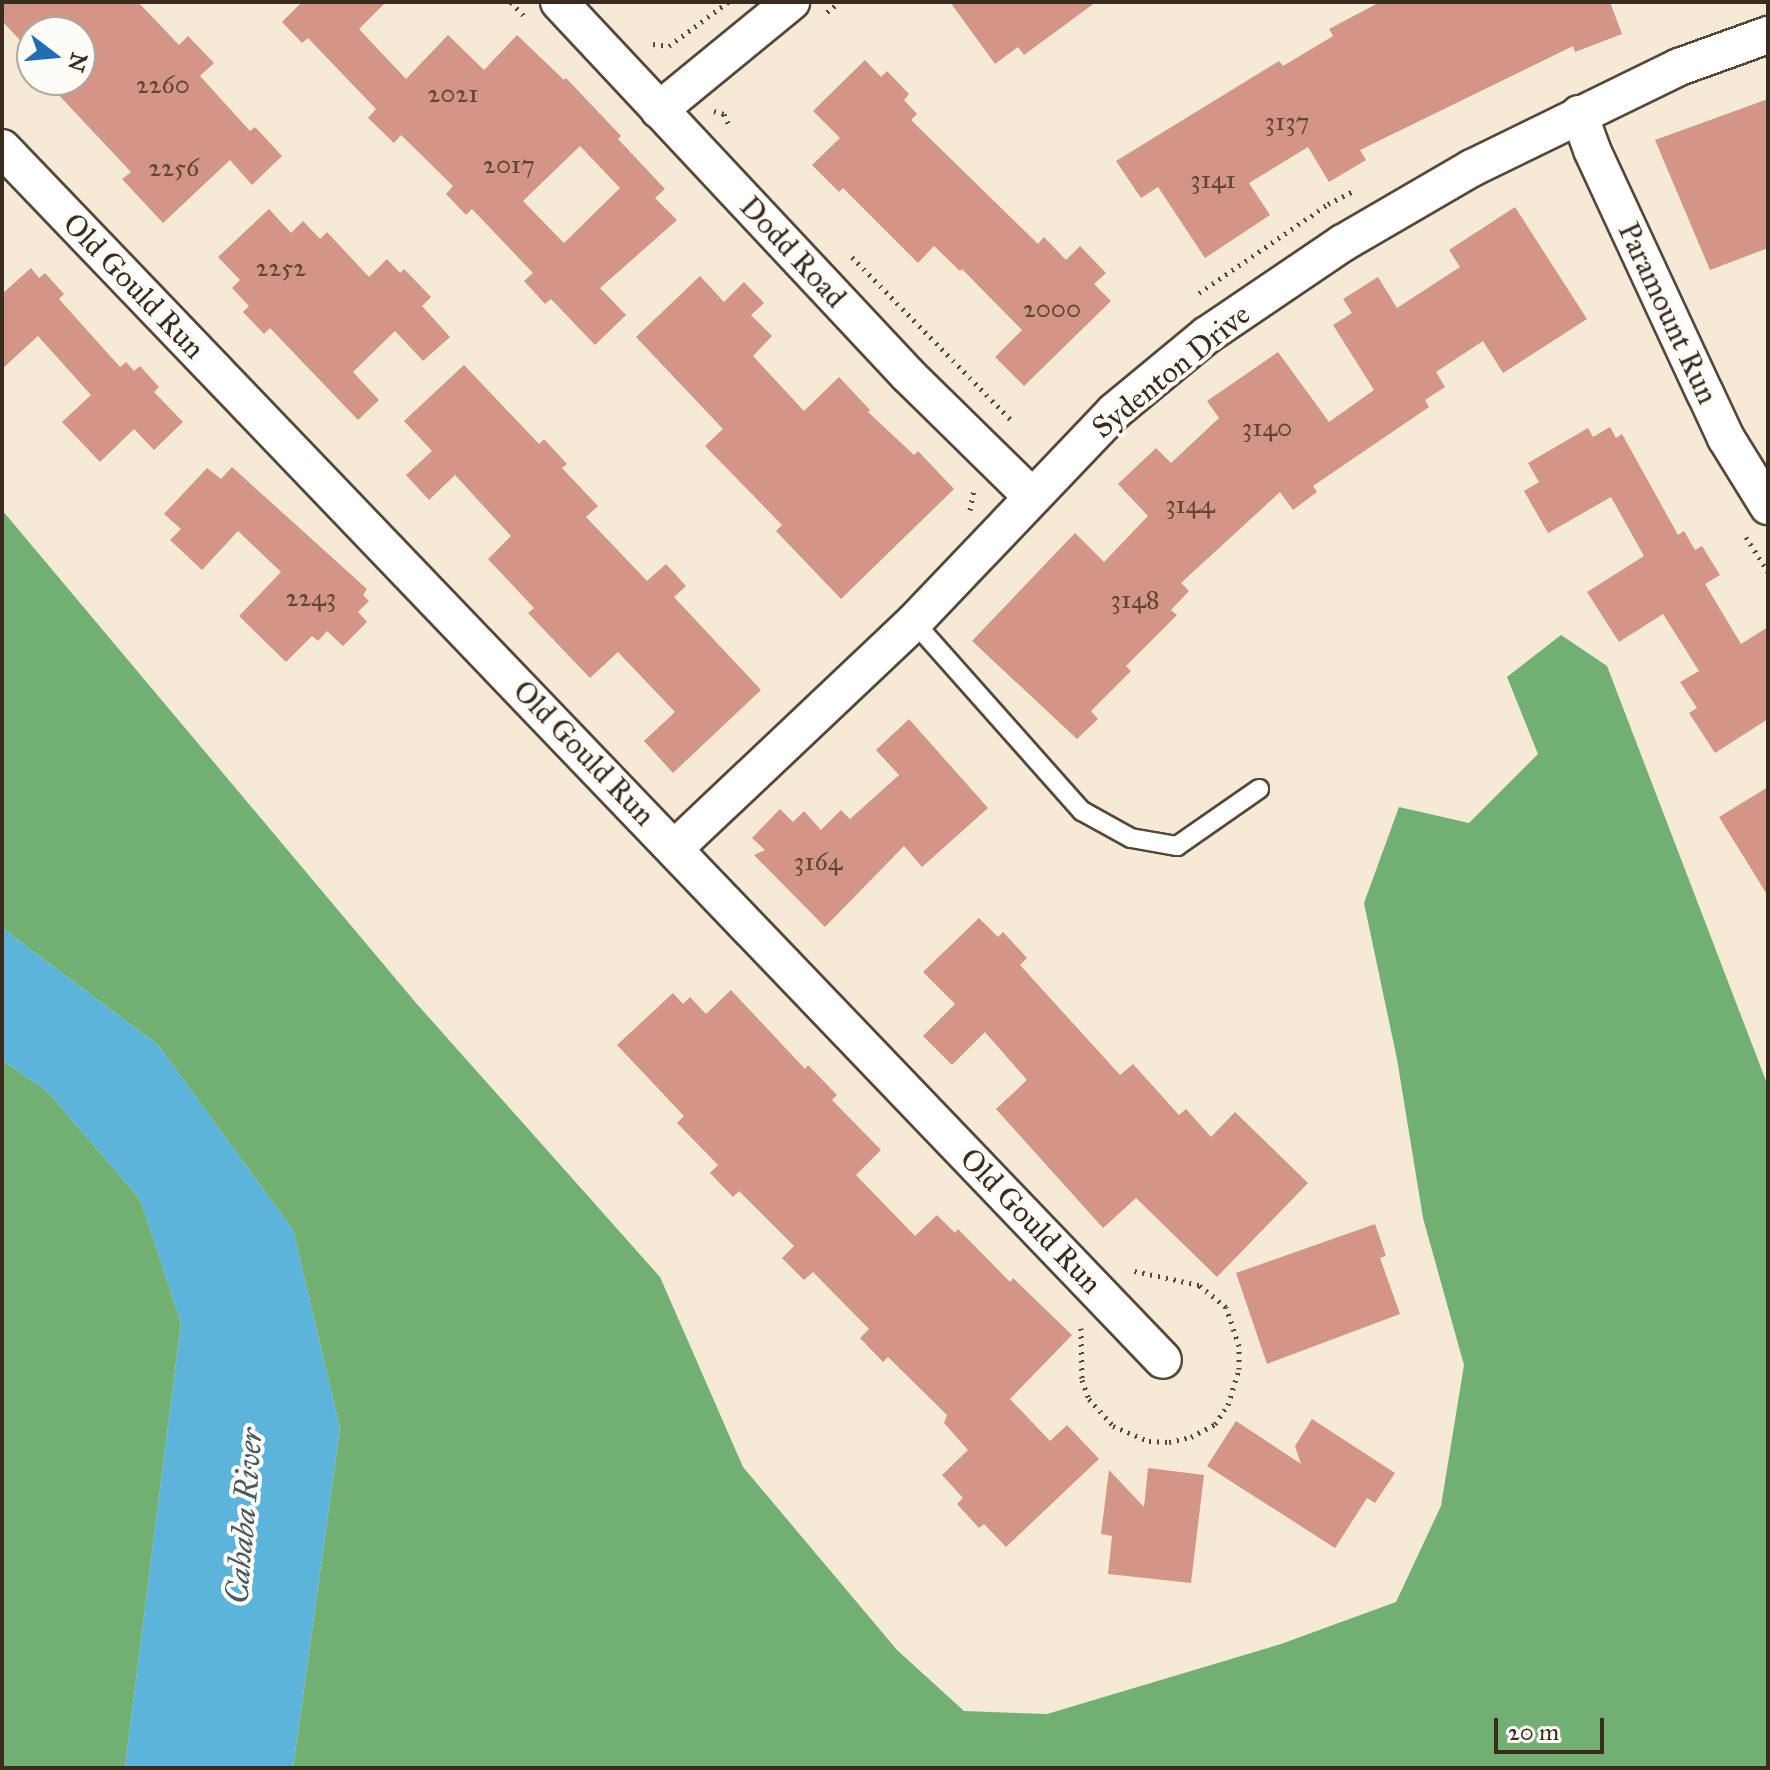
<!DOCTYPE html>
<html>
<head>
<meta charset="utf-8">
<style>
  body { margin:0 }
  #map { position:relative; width:1770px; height:1770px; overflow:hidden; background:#f5ead5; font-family:"IM FELL Great Primer",serif }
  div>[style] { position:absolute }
  .forest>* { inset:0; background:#71b072 }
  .water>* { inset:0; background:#5db4da }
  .building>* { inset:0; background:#d39686 }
  .path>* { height:5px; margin-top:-2.5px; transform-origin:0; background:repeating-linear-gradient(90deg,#574739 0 2px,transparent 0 8px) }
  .roads { filter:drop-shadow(2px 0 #574739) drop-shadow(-2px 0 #574739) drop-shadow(0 2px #574739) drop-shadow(0 -2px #574739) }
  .service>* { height:18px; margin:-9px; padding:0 9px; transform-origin:9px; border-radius:9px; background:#fff }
  .minor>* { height:36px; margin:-18px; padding:0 18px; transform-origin:18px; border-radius:18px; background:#fff }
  span { translate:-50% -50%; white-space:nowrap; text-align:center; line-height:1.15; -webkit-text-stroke:8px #fdfcf7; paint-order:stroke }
  .number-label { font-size:26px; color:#614538 }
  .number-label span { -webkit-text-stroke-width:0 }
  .street-label { font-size:30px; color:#3b2a1e }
  .water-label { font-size:32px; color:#475a60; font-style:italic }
  .frame { position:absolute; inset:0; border:4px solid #3b2a1e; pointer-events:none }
  .north { position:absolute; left:16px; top:16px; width:80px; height:80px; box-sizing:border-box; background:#fdfcf7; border:2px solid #afa8a0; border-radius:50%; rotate:106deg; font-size:22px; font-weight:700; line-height:32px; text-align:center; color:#3b2a1e }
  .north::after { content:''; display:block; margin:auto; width:28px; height:36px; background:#1f6fb2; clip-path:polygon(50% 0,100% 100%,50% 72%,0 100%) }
  .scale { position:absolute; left:1494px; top:1718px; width:110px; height:36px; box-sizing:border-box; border:4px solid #3b2a1e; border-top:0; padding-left:10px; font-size:24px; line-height:28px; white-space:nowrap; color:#3b2a1e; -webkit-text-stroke:6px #fdfcf7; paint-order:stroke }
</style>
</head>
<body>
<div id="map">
  <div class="forest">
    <i style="clip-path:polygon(2px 510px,416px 1003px,660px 1277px,743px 1467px,897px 1650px,964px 1711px,1047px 1714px,1281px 1644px,1396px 1602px,1441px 1506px,1464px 1365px,1423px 1218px,1397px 1059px,1364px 903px,1399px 807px,1469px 823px,1538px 754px,1507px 677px,1561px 635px,1607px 666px,1768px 1086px,1768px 1768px,293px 1768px,340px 1428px,293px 1230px,158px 1045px,2px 928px)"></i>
    <i style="clip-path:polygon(2px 1060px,47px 1091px,140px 1199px,181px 1323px,125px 1768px,2px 1768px)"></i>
  </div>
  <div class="water">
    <i style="clip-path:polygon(2px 928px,158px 1045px,293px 1230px,340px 1428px,293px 1768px,125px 1768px,181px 1323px,140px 1199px,47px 1091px,2px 1060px)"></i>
  </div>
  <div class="building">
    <i style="clip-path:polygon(2px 2px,138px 2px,179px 45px,188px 36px,214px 63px,200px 76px,250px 131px,255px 127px,282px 156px,252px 185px,230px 160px,163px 223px,122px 179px,131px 172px,54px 90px,61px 84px,57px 80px,80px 80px,80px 32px,32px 32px,32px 53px,2px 21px)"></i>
    <i style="clip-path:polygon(evenodd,302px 2px,386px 2px,359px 29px,406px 79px,448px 35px,484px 70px,517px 35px,564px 80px,566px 78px,621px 136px,618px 139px,665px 189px,655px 198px,677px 220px,600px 288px,626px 315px,595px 345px,551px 299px,545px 304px,524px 281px,533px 273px,472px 209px,466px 215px,446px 194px,453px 186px,401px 135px,394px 143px,368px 118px,376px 109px,308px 38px,302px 43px,282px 22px,302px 2px,580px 146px,620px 188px,564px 243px,523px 201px,580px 146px)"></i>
    <i style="clip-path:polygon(950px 2px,1096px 2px,1024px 55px,1018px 47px,995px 64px)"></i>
    <i style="clip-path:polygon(1380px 2px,1610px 2px,1622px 34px,1575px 52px,1573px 46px,1360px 150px,1366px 160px,1329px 182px,1308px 147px,1249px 183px,1270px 215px,1205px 258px,1158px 187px,1141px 198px,1116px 161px,1279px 61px,1283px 66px,1333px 36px,1329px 29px)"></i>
    <i style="clip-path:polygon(865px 60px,881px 77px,887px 71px,909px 94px,904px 100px,917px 114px,911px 120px,1038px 244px,1044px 237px,1066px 260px,1080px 246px,1106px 273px,1094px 284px,1111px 301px,1024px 386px,995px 357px,1022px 330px,962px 269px,960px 271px,934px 246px,918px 263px,843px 188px,839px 192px,812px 165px,840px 138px,813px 111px)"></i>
    <i style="clip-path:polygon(1768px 99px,1768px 248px,1710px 270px,1655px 140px)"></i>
    <i style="clip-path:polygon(1515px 207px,1587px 319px,1503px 373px,1483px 341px,1436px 372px,1445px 387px,1425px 400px,1429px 407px,1313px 486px,1317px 492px,1293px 510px,1280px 492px,1181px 583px,1189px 591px,1171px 610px,1177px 615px,1126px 666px,1131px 671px,1091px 711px,1098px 719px,1077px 739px,972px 641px,1075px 533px,1104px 562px,1148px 516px,1118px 484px,1156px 448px,1171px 463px,1219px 418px,1207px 401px,1278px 352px,1329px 422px,1374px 390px,1333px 325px,1352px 313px,1343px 299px,1378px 277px,1397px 308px,1460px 267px,1449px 250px)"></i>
    <i style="clip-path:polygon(269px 209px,291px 233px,303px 221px,320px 239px,327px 232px,369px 277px,387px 259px,400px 273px,404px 269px,431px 297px,422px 306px,450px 337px,423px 361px,395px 331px,353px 372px,379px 400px,358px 420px,270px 328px,264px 334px,243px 312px,249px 306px,232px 288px,240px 280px,218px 257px)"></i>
    <i style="clip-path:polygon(31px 268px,39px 278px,45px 273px,64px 294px,59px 299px,120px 367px,126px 362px,134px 371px,140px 366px,159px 387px,154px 392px,183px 422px,154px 450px,134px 429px,100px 462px,62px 422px,91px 395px,38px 336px,2px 369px,2px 294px)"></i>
    <i style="clip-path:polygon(700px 276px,724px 302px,744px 282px,764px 303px,751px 315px,772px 336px,753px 356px,804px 411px,839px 377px,870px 410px,868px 412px,914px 455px,918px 451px,954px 489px,841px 599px,776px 531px,782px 525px,705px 446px,723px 429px,636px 337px)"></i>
    <i style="clip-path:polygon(464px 365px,539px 444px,544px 439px,567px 464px,562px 468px,598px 506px,586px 517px,647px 581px,666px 564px,686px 586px,674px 597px,761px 690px,673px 773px,644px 741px,675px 712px,618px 652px,590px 678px,528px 613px,534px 608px,488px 559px,511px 536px,455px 475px,429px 500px,406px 475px,432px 451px,404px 421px)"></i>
    <i style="clip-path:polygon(1610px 427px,1616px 438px,1622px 434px,1678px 535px,1684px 531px,1695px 550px,1702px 546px,1720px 575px,1705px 584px,1741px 644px,1768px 627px,1768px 719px,1715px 753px,1689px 713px,1697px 708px,1680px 682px,1699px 671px,1663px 614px,1619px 642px,1587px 592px,1644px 556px,1611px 497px,1548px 533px,1524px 491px,1539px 482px,1528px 463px,1588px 428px,1593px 437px)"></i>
    <i style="clip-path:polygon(232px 467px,367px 589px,363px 595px,369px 601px,358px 612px,367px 622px,343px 646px,327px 631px,318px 641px,312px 636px,286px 662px,239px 616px,281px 572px,238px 531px,202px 570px,170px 540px,181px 529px,164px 514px,207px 468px,221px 479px)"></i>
    <i style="clip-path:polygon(909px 719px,988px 808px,922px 867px,904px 846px,825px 927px,754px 855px,765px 850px,752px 838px,780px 809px,793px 822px,804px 811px,821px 830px,841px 810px,850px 819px,899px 775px,876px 750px)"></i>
    <i style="clip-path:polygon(1768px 787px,1768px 896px,1719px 817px)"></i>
    <i style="clip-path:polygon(979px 918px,998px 937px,1003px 932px,1027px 958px,1020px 965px,1120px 1075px,1133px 1064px,1179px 1115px,1186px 1109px,1211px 1137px,1235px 1112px,1308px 1183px,1217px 1277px,1136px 1198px,1103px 1228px,996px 1109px,1027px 1080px,985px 1032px,952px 1065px,923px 1036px,955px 1004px,923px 972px)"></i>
    <i style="clip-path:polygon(731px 990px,805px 1069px,808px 1065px,837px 1095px,832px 1100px,881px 1150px,856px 1175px,915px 1236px,937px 1215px,955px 1233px,958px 1229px,1010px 1282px,1013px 1278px,1072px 1335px,1010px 1399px,1050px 1441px,1067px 1425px,1099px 1459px,1006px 1547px,984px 1524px,979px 1528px,957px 1504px,963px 1498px,942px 1475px,968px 1450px,944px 1423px,947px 1415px,888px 1357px,883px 1362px,860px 1338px,869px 1329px,813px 1272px,804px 1280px,782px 1258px,794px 1246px,739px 1191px,733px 1197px,710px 1173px,718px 1165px,677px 1123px,684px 1116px,617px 1045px,673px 993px,683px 1004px,690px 997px,706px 1014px)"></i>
    <i style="clip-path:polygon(1375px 1224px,1386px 1256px,1380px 1258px,1400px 1314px,1267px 1364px,1236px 1273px)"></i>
    <i style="clip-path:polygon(1312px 1419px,1395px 1473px,1375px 1503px,1367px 1498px,1335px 1548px,1207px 1466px,1236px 1421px,1301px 1464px,1295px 1446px)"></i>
    <i style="clip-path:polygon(1148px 1468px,1204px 1475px,1191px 1583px,1108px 1574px,1112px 1536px,1101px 1534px,1109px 1470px,1144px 1507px)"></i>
  </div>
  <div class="path">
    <i style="left:511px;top:2px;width:19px;rotate:47deg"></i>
    <i style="left:827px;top:12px;width:16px;rotate:-38deg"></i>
    <i style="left:653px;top:44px;width:16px;rotate:7deg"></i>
    <i style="left:669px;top:46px;width:74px;rotate:-36.7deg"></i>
    <i style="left:714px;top:111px;width:10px;rotate:17deg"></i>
    <i style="left:724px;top:114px;width:15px;rotate:67deg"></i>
    <i style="left:852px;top:257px;width:231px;rotate:45.7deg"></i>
    <i style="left:1199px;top:293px;width:157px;rotate:-34.6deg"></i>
    <i style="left:1328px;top:204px;width:29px;rotate:-27deg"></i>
    <i style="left:970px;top:510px;width:21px;rotate:-79deg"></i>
    <i style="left:1746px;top:537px;width:41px;rotate:57.8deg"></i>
    <i style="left:1081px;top:1328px;width:52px;rotate:88.9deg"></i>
    <i style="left:1082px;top:1380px;width:20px;rotate:70deg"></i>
    <i style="left:1089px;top:1399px;width:36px;rotate:48deg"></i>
    <i style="left:1113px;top:1426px;width:39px;rotate:23deg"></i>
    <i style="left:1149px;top:1441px;width:20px;rotate:3deg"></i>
    <i style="left:1169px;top:1442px;width:23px;rotate:-13deg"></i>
    <i style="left:1191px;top:1437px;width:27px;rotate:-28deg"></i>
    <i style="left:1215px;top:1424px;width:23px;rotate:-56deg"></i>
    <i style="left:1228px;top:1405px;width:38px;rotate:-73deg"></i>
    <i style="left:1239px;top:1369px;width:23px;rotate:-90deg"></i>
    <i style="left:1239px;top:1346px;width:41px;rotate:-108.4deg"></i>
    <i style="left:1226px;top:1307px;width:35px;rotate:-141deg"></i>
    <i style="left:1199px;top:1285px;width:71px;rotate:-167.7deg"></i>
  </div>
  <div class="roads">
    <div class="service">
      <i style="left:914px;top:622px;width:253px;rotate:48.4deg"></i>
      <i style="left:1082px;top:811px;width:56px;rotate:28.9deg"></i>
      <i style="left:1131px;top:838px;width:47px;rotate:9.9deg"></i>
      <i style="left:1177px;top:846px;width:100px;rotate:-34.8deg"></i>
    </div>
    <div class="minor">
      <i style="left:559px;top:2px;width:511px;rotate:46.9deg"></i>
      <i style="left:908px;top:375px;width:174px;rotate:44.5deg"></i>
      <i style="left:659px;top:110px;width:171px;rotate:-39.3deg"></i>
      <i style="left:1579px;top:114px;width:38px;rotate:70deg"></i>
      <i style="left:1592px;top:150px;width:268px;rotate:65.1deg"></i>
      <i style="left:1705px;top:393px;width:50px;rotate:65deg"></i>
      <i style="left:1726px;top:438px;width:80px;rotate:58.3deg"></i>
      <i style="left:2px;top:148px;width:1678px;rotate:46.23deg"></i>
      <i style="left:675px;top:848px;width:329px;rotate:-43.4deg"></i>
      <i style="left:914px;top:622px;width:291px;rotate:-46.4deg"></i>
      <i style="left:1115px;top:411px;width:119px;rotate:-39.6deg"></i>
      <i style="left:1207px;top:335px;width:164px;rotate:-34.1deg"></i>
      <i style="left:1343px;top:243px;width:149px;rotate:-30.2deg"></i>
      <i style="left:1472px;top:168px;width:230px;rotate:-26deg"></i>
      <i style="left:1679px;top:67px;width:95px;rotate:-19.8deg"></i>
    </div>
  </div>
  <div class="number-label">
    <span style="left:163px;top:85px">2260</span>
    <span style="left:453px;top:94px">2021</span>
    <span style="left:1287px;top:122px">3137</span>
    <span style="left:509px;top:165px">2017</span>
    <span style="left:174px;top:168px">2256</span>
    <span style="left:1213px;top:180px">3141</span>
    <span style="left:281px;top:268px">2252</span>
    <span style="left:1052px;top:309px">2000</span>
    <span style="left:1267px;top:428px">3140</span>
    <span style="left:1190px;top:505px">3144</span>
    <span style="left:311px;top:598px">2243</span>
    <span style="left:1135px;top:600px">3148</span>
    <span style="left:818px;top:862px">3164</span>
  </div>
  <div class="street-label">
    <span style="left:793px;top:252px;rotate:47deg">Dodd Road</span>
    <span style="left:134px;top:286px;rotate:46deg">Old Gould Run</span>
    <span style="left:1668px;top:313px;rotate:65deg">Paramount Run</span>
    <span style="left:1171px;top:371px;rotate:-39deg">Sydenton Drive</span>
    <span style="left:584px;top:753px;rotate:46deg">Old Gould Run</span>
    <span style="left:1031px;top:1221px;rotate:46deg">Old Gould Run</span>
  </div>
  <div class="water-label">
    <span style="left:245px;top:1516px;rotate:-85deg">Cahaba River</span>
  </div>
  <div class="frame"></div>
  <div class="north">N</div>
  <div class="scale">20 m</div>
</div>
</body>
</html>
